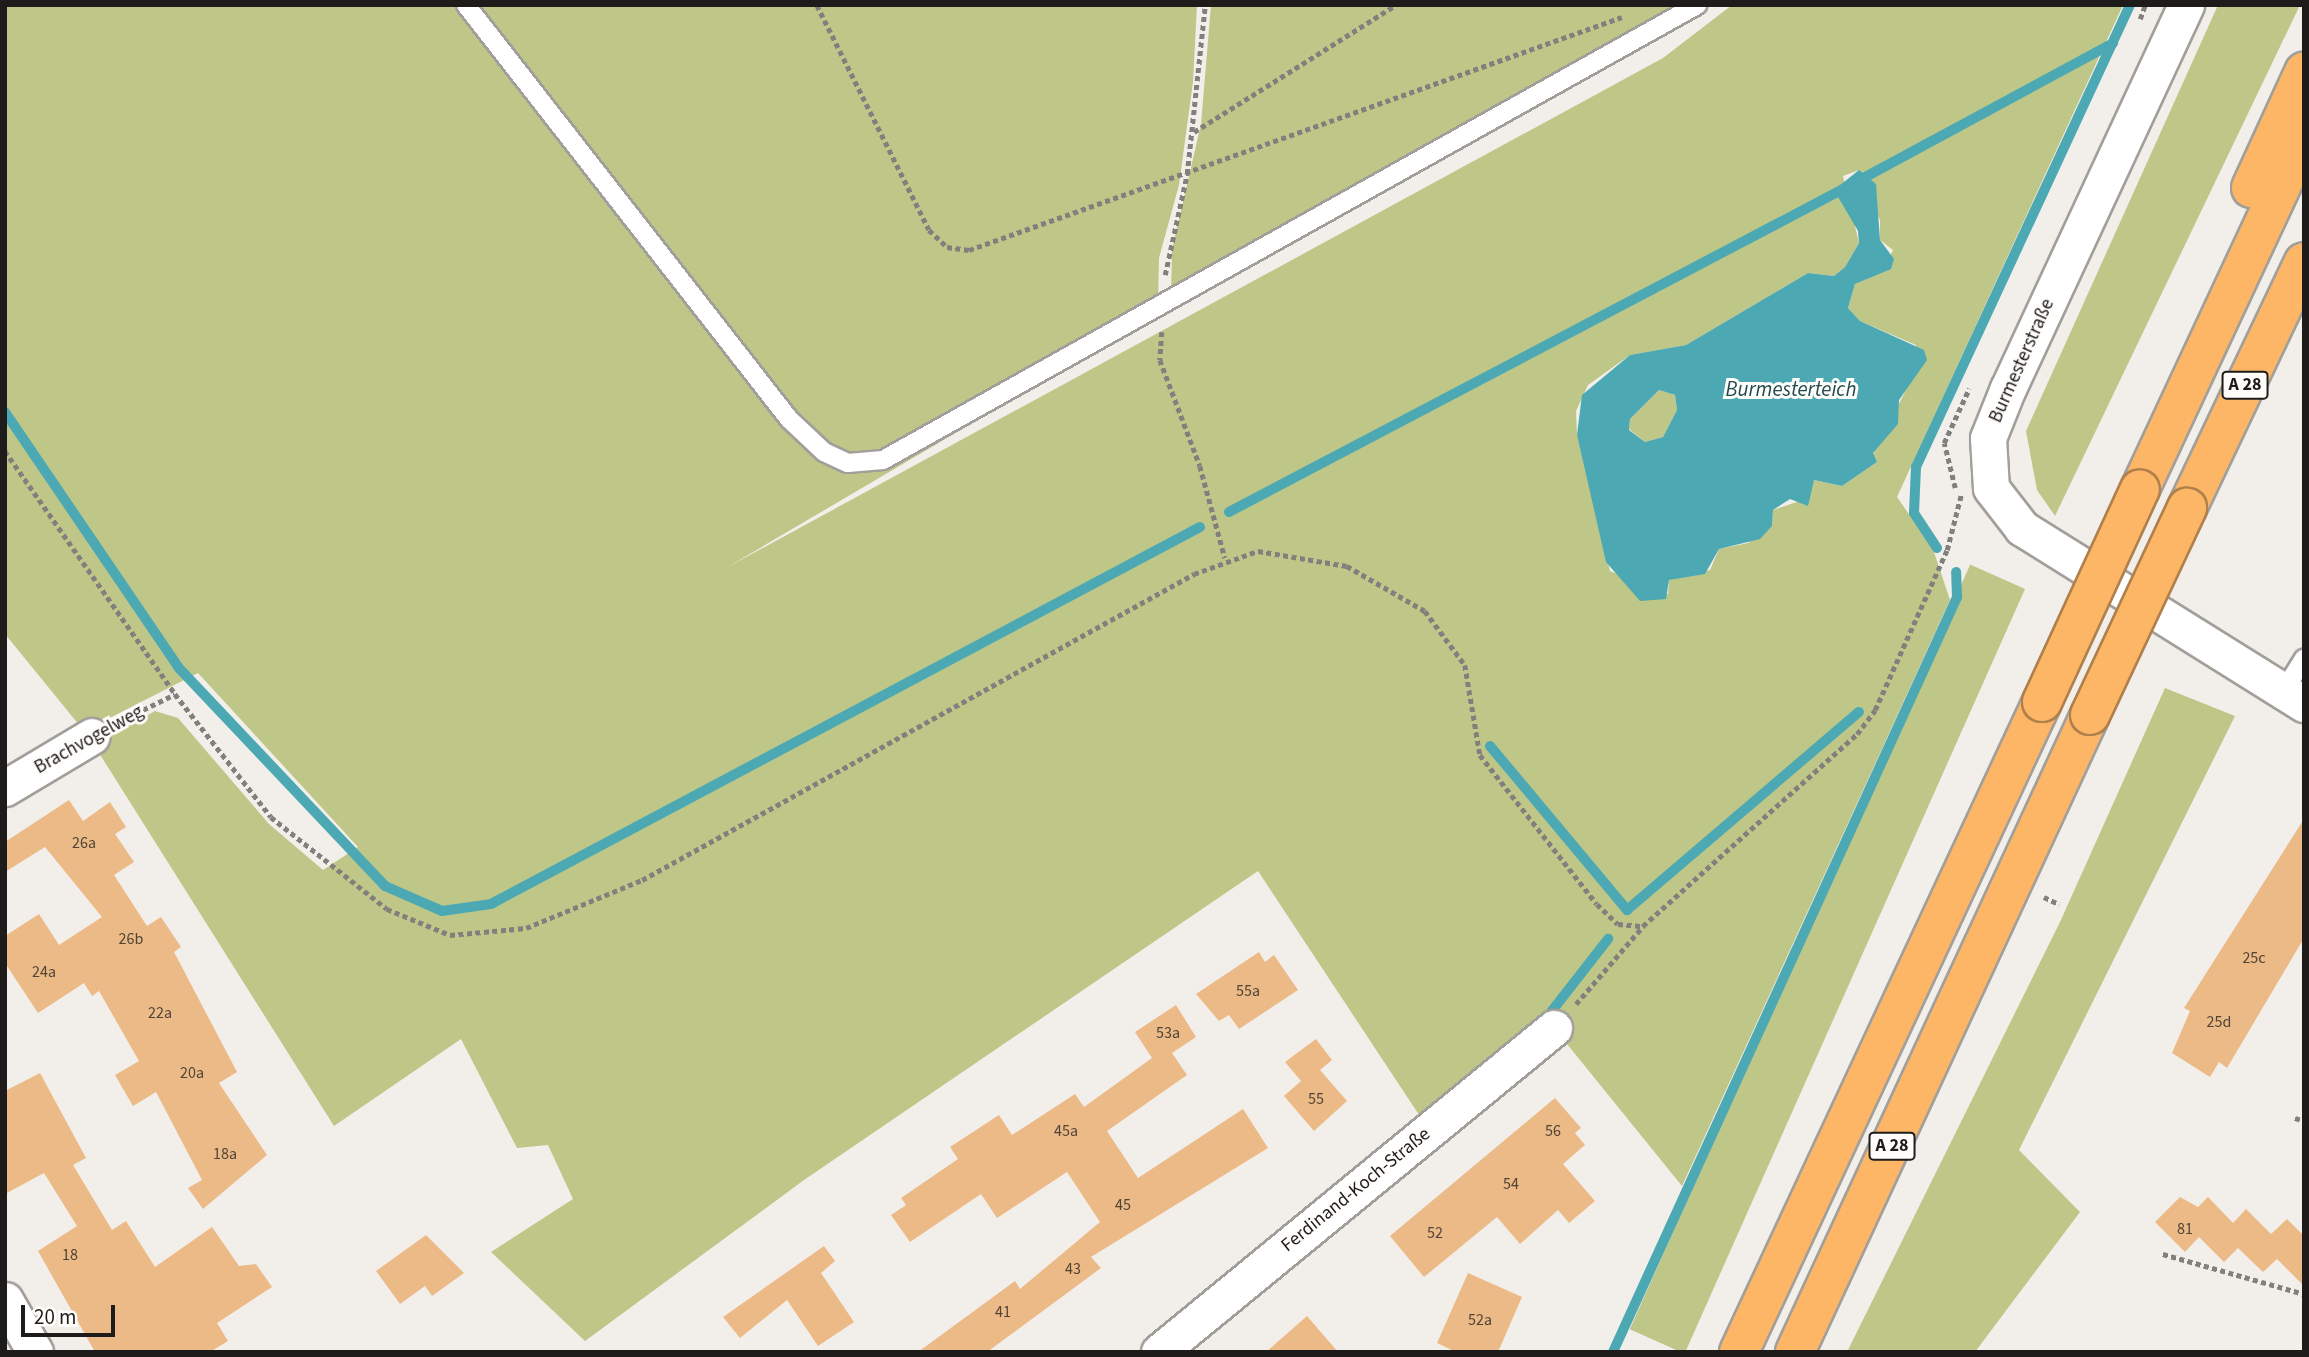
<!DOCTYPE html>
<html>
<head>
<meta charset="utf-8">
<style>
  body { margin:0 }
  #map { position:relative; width:2309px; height:1357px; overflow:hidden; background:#f2efea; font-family:"Source Sans 3",sans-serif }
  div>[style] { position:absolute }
  .green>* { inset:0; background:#bec788; transform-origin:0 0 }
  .water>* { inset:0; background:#4ca8b3 }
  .stream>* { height:10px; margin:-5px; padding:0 5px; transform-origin:5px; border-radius:5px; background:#4ca8b3 }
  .building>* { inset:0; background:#ecba87 }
  .path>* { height:4.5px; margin-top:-2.25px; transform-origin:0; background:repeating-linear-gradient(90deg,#82807d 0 5px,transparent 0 8.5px) }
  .roads { filter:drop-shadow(2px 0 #a29f9a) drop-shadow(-2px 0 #a29f9a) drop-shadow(0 2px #a29f9a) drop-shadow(0 -2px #a29f9a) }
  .lane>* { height:18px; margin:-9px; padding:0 9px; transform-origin:9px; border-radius:9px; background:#fff }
  .street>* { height:35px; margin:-17.5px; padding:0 17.5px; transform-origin:17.5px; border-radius:17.5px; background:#fff }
  .highway>* { height:38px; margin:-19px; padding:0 19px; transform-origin:19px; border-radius:19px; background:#fdb666 }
  .bridges { filter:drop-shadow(2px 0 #af804c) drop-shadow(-2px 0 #af804c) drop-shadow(0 2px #af804c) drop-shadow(0 -2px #af804c) }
  .highway-bridge>* { height:38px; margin:-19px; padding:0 19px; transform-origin:19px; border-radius:19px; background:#fdb666 }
  span { translate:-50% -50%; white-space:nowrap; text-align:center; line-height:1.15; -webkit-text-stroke:6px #fffdfa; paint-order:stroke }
  .number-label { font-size:16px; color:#514436 }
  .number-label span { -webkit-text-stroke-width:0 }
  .shield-label span { padding:2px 5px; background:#fffdfa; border:2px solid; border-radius:5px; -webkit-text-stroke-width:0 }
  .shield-label { font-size:18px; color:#1d1c1b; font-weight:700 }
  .street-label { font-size:19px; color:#1d1c1b }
  .water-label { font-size:21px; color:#224b51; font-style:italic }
  .frame { position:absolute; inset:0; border:7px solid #1d1c1b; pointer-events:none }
  .scale { position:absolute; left:21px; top:1305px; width:94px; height:32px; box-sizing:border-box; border:4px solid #1d1c1b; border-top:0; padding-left:9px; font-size:21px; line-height:24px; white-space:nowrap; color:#1d1c1b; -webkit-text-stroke:5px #fffdfa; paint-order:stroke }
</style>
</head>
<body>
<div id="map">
  <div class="green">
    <i style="clip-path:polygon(evenodd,5px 5px,1197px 5px,1193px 82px,1179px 185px,1159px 258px,1158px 302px,1171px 295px,1172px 249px,1201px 124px,1211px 5px,1683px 5px,726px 568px,1663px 58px,1732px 5px,2123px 5px,1897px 497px,1933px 549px,1950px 600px,1682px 1186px,1554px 1028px,1429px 1130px,1258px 871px,804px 1180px,585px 1341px,491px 1252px,573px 1199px,548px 1145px,517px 1148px,461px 1039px,334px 1126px,94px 745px,155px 711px,178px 718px,269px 824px,323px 870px,358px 847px,198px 673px,84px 731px,5px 634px,5px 5px,1859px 170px,1880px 220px,1880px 240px,1893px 250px,1882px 272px,1855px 284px,1848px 308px,1860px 321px,1916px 345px,1907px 388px,1873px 454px,1877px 462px,1842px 486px,1814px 480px,1797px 502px,1773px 510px,1772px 526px,1748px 543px,1719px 549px,1710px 570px,1669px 580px,1668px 594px,1610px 571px,1577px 434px,1576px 411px,1588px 385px,1630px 355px,1686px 345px,1808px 273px,1834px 276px,1845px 267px,1859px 243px,1843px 176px,1859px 170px)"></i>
    <i style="clip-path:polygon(2218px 5px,2300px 5px,2055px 516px,2037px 490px,2026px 431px)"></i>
    <i style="clip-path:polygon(1659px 390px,1675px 395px,1677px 410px,1663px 437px,1645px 442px,1629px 429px,1630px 419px)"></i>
    <i style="left:2025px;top:589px;width:837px;height:60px;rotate:114deg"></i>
    <i style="clip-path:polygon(2165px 688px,2235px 716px,2019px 1150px,2080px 1212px,1975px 1352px,1847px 1352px,2060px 922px)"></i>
  </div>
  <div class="water">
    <i style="clip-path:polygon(evenodd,1859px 170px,1876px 184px,1880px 240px,1894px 259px,1891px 269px,1855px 284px,1848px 308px,1860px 321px,1924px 350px,1927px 360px,1899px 400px,1898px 424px,1873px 453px,1877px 462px,1842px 486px,1814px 480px,1808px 506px,1790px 499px,1773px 510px,1772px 526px,1760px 539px,1719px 549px,1705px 574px,1669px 580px,1666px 599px,1640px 601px,1606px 562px,1577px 435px,1582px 395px,1630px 355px,1686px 345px,1808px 273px,1834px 276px,1845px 267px,1859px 243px,1858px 231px,1834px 190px,1859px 170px,1659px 390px,1675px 395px,1677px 410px,1663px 437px,1645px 442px,1629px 430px,1630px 419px,1659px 390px)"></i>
  </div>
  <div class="stream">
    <i style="left:1858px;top:181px;width:290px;rotate:-28.4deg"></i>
    <i style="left:5px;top:412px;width:308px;rotate:55.8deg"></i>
    <i style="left:178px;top:667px;width:301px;rotate:46.6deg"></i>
    <i style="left:385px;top:886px;width:62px;rotate:23.7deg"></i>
    <i style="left:442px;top:911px;width:49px;rotate:-8.1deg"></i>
    <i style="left:491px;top:904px;width:803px;rotate:-28deg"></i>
    <i style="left:1229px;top:512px;width:696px;rotate:-27.74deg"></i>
    <i style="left:1937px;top:548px;width:42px;rotate:-123.3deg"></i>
    <i style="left:1914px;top:513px;width:46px;rotate:-87.5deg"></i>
    <i style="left:1916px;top:467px;width:509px;rotate:-65.15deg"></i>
    <i style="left:1490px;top:746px;width:214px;rotate:50.1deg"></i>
    <i style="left:1627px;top:910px;width:305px;rotate:-40.5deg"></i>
    <i style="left:1551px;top:1012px;width:93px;rotate:-52deg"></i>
    <i style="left:1613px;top:1352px;width:830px;rotate:-65.5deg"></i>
    <i style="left:1957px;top:597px;width:25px;rotate:-92deg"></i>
  </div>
  <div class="building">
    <i style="clip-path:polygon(69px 800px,83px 821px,110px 802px,126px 827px,115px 834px,134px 862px,114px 875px,147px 926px,161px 917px,181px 947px,174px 952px,237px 1072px,219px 1083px,267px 1155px,203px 1209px,188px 1188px,202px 1180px,156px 1092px,133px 1106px,115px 1075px,139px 1061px,99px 991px,92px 996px,84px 983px,38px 1013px,5px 963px,5px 936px,39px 914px,59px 945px,102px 917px,45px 847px,5px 872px,5px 842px)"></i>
    <i style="clip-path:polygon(2304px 819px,2304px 938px,2227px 1068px,2219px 1062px,2210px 1077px,2172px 1053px,2190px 1011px,2184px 1008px)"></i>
    <i style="clip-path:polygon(1259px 952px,1265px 962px,1274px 955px,1298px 990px,1239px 1029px,1229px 1015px,1219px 1021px,1196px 994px)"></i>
    <i style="clip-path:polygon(1176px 1005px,1196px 1037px,1172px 1053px,1187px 1075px,1107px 1131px,1138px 1178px,1243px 1109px,1268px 1148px,1091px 1257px,1101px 1268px,987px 1352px,918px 1352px,1015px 1281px,1020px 1289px,1100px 1222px,1067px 1172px,997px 1218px,981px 1194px,910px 1242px,891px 1215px,906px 1205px,901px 1198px,958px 1159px,950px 1147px,999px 1115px,1012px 1135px,1075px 1094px,1084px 1107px,1152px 1058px,1135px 1032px)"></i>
    <i style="clip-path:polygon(1316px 1039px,1332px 1060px,1320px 1070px,1347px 1101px,1314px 1131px,1284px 1096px,1301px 1081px,1285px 1062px)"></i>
    <i style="clip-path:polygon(40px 1073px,86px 1158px,73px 1165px,112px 1230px,126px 1221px,155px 1267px,212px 1227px,239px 1266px,256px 1264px,272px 1287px,217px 1323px,228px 1341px,210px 1352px,95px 1352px,38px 1251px,77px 1226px,44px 1173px,5px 1194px,5px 1091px)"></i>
    <i style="clip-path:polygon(1555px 1098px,1581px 1128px,1575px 1133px,1585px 1145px,1563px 1164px,1595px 1201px,1569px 1223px,1558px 1210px,1520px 1244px,1497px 1217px,1424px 1277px,1390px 1236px)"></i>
    <i style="clip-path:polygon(2180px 1197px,2198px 1207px,2208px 1197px,2233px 1223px,2246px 1209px,2271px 1234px,2287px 1219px,2304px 1236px,2304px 1286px,2277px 1259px,2263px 1272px,2238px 1248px,2224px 1262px,2199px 1237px,2185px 1252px,2155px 1222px)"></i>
    <i style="clip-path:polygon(426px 1235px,464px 1273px,432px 1296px,425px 1286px,400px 1304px,376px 1271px)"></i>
    <i style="clip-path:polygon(824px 1246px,835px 1261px,821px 1273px,854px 1322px,818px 1346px,787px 1300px,740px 1338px,723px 1317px)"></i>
    <i style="clip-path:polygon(1468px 1273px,1522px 1297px,1498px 1352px,1456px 1352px,1437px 1343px)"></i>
    <i style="clip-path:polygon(1307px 1316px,1338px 1352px,1266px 1352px)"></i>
  </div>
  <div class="path">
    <i style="left:817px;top:5px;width:251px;rotate:63.5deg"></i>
    <i style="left:929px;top:230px;width:25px;rotate:43deg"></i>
    <i style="left:947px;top:247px;width:22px;rotate:8deg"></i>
    <i style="left:969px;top:250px;width:693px;rotate:-19.64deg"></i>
    <i style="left:2140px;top:19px;width:15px;rotate:-70deg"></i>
    <i style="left:1194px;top:132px;width:239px;rotate:-32.2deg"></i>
    <i style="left:1165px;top:275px;width:103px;rotate:-77.7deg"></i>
    <i style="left:1187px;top:174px;width:170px;rotate:-83.9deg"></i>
    <i style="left:1162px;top:332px;width:28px;rotate:94deg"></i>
    <i style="left:1160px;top:360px;width:113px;rotate:69.3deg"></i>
    <i style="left:1200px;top:466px;width:95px;rotate:74.8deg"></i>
    <i style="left:5px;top:451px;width:297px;rotate:55deg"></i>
    <i style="left:175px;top:694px;width:156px;rotate:52deg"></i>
    <i style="left:271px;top:817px;width:148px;rotate:38.4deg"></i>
    <i style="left:387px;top:909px;width:68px;rotate:22.4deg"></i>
    <i style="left:450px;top:935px;width:76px;rotate:-5.3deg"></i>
    <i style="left:526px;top:928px;width:126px;rotate:-22.5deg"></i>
    <i style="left:642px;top:880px;width:631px;rotate:-29deg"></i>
    <i style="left:1194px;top:574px;width:68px;rotate:-19.8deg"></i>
    <i style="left:1258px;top:551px;width:90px;rotate:9.6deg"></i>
    <i style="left:1347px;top:566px;width:90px;rotate:30deg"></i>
    <i style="left:1425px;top:611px;width:67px;rotate:53.5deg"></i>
    <i style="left:1465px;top:665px;width:91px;rotate:80.5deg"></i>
    <i style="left:1480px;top:755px;width:189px;rotate:51.9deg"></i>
    <i style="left:1597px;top:904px;width:29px;rotate:44deg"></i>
    <i style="left:1618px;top:924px;width:25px;rotate:5deg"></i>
    <i style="left:1643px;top:926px;width:288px;rotate:-41.9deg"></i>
    <i style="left:1857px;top:734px;width:30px;rotate:-53deg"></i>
    <i style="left:1875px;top:710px;width:175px;rotate:-65.8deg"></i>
    <i style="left:1947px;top:550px;width:57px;rotate:-75.7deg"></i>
    <i style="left:1955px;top:488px;width:46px;rotate:-103.7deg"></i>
    <i style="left:1944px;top:443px;width:60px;rotate:-65.2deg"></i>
    <i style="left:120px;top:721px;width:61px;rotate:-26.1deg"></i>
    <i style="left:2044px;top:897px;width:17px;rotate:25deg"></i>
    <i style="left:1576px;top:1004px;width:103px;rotate:-49.3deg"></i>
    <i style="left:2295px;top:1118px;width:9px;rotate:18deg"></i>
    <i style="left:2163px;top:1254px;width:147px;rotate:15.8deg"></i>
  </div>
  <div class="roads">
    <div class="lane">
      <i style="left:466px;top:5px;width:525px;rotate:52.04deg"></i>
      <i style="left:789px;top:419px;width:48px;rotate:43.3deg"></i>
      <i style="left:824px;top:452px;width:26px;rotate:25deg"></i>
      <i style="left:848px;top:463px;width:35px;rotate:-5deg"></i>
      <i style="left:883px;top:460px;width:933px;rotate:-29.2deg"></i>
      <i style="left:2285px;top:689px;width:36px;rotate:-58deg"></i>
    </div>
    <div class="street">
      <i style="left:2186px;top:5px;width:422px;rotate:114.9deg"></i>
      <i style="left:2008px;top:388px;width:54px;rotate:111.8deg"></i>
      <i style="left:1988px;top:438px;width:50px;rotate:86.6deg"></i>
      <i style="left:1991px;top:488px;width:51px;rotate:52.2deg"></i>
      <i style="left:2022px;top:528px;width:332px;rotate:32deg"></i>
      <i style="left:5px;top:788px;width:101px;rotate:-30.9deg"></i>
      <i style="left:5px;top:1300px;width:60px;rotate:60deg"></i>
      <i style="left:1159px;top:1352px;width:511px;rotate:-39.36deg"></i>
    </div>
    <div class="highway">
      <i style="left:2251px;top:188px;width:128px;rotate:-65.4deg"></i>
      <i style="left:2140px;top:489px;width:387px;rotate:-65deg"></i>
      <i style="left:2187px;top:508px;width:272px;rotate:-64.6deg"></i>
      <i style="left:1739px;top:1352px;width:717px;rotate:-65.01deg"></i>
      <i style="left:1795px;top:1352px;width:702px;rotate:-65.15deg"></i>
    </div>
  </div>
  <div class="bridges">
    <div class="highway-bridge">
      <i style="left:2042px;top:702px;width:234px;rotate:-65.3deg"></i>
      <i style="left:2090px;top:715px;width:229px;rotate:-64.9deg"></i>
    </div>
  </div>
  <div class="number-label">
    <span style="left:84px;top:843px">26a</span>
    <span style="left:131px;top:939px">26b</span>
    <span style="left:2254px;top:958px">25c</span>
    <span style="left:44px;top:972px">24a</span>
    <span style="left:1248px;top:991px">55a</span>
    <span style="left:160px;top:1013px">22a</span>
    <span style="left:2219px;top:1022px">25d</span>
    <span style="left:1168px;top:1033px">53a</span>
    <span style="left:192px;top:1073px">20a</span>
    <span style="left:1316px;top:1099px">55</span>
    <span style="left:1066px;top:1131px">45a</span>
    <span style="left:1553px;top:1131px">56</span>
    <span style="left:225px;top:1154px">18a</span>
    <span style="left:1511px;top:1184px">54</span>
    <span style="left:1123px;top:1205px">45</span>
    <span style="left:2185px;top:1229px">81</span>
    <span style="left:1435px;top:1233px">52</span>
    <span style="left:70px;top:1255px">18</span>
    <span style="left:1073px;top:1269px">43</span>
    <span style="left:1003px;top:1312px">41</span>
    <span style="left:1480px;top:1320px">52a</span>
  </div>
  <div class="shield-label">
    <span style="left:2245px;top:385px">A 28</span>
    <span style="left:1892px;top:1146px">A 28</span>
  </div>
  <div class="street-label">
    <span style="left:2022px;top:361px;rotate:-66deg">Burmesterstraße</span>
    <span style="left:89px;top:740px;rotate:-29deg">Brachvogelweg</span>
    <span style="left:1356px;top:1190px;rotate:-39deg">Ferdinand-Koch-Straße</span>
  </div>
  <div class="water-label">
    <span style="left:1791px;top:389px">Burmesterteich</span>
  </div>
  <div class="frame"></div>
  <div class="scale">20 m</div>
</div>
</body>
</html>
